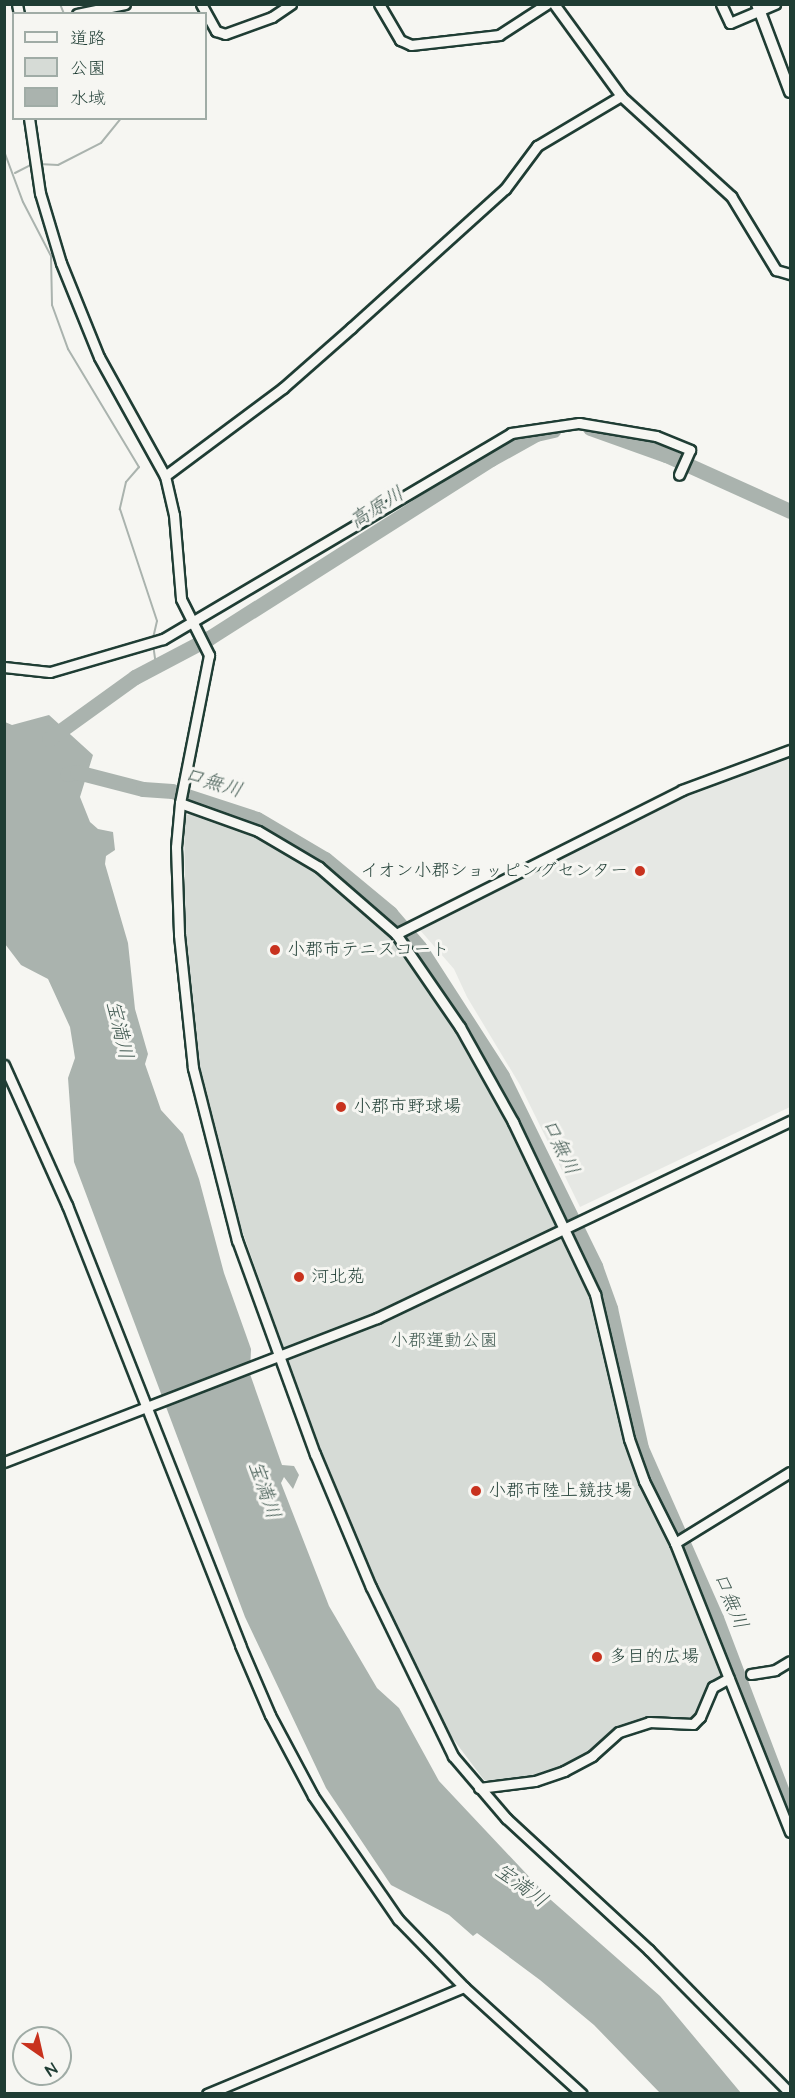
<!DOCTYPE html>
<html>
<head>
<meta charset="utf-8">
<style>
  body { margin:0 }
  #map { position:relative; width:795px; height:2098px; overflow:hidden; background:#f6f6f2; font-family:"Architects Daughter","Klee One",sans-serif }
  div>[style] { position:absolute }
  .built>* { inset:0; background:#e6e8e4 }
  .green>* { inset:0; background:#d6dbd6 }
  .water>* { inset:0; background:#aab3ae }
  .stream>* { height:2px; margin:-1px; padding:0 1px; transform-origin:1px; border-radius:1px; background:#aab3ae }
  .river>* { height:15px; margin:-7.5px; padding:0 7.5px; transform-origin:7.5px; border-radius:7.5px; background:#aab3ae }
  .roads { filter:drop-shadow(2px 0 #1f3d34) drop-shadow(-2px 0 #1f3d34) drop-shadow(0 2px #1f3d34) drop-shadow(0 -2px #1f3d34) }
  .minor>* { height:9px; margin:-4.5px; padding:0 4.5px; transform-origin:4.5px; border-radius:4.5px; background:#f6f6f2 }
  .major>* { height:10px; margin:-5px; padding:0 5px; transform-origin:5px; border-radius:5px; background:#f6f6f2 }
  .dots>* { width:16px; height:16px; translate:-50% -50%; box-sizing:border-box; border:3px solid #f6f6f2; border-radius:50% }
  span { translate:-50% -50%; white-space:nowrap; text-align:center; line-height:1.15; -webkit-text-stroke:6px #f6f6f2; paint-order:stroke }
  .poi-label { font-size:18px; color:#1f3d34 }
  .right { translate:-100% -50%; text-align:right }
  .left { translate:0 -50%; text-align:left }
  .park-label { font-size:18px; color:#445d54 }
  .water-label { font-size:20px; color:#425a52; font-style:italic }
  .frame { position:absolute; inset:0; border:6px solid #1f3d34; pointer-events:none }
  .legend { position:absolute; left:12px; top:12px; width:195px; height:108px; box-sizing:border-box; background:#f6f6f2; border:2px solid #a0aca6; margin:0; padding:8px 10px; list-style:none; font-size:18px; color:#1f3d34 }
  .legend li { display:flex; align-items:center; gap:12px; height:30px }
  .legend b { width:30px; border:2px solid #a0aca6 }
  .north { position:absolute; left:12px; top:2026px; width:60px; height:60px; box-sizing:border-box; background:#f6f6f2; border:2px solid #a0aca6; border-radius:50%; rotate:146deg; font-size:16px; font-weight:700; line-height:24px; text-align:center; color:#1f3d34 }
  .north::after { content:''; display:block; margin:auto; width:21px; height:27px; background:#c8321e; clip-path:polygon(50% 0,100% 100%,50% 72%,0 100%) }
</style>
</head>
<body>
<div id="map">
  <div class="built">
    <i style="clip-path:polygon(790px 756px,790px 1107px,580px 1207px,520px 1085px,467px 997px,454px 969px,420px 930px,685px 796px)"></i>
  </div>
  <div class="green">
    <i style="clip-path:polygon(196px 812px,256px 834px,320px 871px,401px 946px,448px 1013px,512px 1123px,589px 1287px,627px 1439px,725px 1674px,714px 1683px,697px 1717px,689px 1723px,644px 1722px,580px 1760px,536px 1778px,514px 1780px,484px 1780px,444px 1727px,354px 1534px,318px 1445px,226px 1185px,199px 1078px,186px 967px,184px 816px)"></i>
  </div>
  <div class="water">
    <i style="clip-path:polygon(49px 715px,93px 755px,80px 797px,90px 822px,98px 829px,113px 832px,115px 850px,106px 856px,105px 864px,128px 943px,135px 1009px,148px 1054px,145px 1064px,161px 1110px,183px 1134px,199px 1179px,224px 1273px,251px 1349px,250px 1374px,282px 1465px,294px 1466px,299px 1475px,293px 1489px,284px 1477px,281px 1483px,329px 1606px,377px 1688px,399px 1708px,439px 1781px,551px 1900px,660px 1996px,741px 2093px,660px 2093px,594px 2025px,540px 1980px,477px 1933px,473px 1936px,449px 1915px,391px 1885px,326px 1788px,245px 1617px,74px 1162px,68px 1078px,75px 1058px,70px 1027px,48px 979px,21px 965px,5px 944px,5px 722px,12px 725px)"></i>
  </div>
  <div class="stream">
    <i style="left:60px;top:4px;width:11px;rotate:68deg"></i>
    <i style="left:4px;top:151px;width:54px;rotate:69.6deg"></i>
    <i style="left:23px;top:202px;width:61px;rotate:62.6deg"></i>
    <i style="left:51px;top:256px;width:49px;rotate:88.8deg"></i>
    <i style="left:52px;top:305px;width:47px;rotate:70deg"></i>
    <i style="left:68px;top:349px;width:138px;rotate:59deg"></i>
    <i style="left:139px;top:467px;width:20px;rotate:131deg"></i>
    <i style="left:126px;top:482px;width:28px;rotate:103deg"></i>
    <i style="left:120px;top:509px;width:118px;rotate:71.7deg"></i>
    <i style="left:157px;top:621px;width:17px;rotate:103deg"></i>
    <i style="left:39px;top:164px;width:19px;rotate:3deg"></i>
    <i style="left:58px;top:165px;width:48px;rotate:-27.1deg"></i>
    <i style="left:101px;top:143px;width:32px;rotate:-51deg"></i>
    <i style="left:15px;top:173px;width:20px;rotate:-27deg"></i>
    <i style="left:153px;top:644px;width:21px;rotate:82deg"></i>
  </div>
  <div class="river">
    <i style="left:590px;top:428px;width:81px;rotate:19.6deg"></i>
    <i style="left:666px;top:455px;width:136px;rotate:24.3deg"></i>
    <i style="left:49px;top:739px;width:106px;rotate:-35.8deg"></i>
    <i style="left:135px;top:677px;width:84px;rotate:-27.8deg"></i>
    <i style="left:209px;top:638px;width:334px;rotate:-32.4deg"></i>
    <i style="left:491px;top:459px;width:51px;rotate:-29.1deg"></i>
    <i style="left:536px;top:434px;width:18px;rotate:-13deg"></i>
    <i style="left:67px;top:774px;width:10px;rotate:-11deg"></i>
    <i style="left:77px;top:772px;width:68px;rotate:14.4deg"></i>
    <i style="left:143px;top:789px;width:29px;rotate:4deg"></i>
    <i style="left:172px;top:791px;width:89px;rotate:18.2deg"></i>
    <i style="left:257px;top:819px;width:79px;rotate:30.5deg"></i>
    <i style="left:325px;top:859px;width:85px;rotate:39.7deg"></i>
    <i style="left:390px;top:913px;width:45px;rotate:49.5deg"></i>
    <i style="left:419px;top:947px;width:153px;rotate:57.2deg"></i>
    <i style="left:502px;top:1076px;width:212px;rotate:63.9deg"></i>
    <i style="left:595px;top:1266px;width:45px;rotate:70.3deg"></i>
    <i style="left:610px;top:1308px;width:143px;rotate:77.5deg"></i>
    <i style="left:641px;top:1448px;width:186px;rotate:66.2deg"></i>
    <i style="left:716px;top:1618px;width:209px;rotate:69.2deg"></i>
  </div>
  <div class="roads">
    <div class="minor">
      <i style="left:17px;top:4px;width:10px;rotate:79deg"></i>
      <i style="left:201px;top:4px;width:31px;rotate:61deg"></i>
      <i style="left:216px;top:31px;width:9px;rotate:18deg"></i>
      <i style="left:225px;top:34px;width:50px;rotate:-19.9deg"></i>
      <i style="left:272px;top:17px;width:23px;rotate:-34deg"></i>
      <i style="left:379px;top:4px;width:42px;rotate:59.7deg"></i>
      <i style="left:400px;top:40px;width:12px;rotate:24deg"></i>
      <i style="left:411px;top:45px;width:89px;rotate:-6.5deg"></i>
      <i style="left:499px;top:35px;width:57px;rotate:-32.9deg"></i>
      <i style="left:554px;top:4px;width:114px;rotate:53.9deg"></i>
      <i style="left:621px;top:96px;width:149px;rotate:42.3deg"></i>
      <i style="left:731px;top:196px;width:87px;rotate:58.7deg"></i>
      <i style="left:776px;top:270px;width:15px;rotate:16deg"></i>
      <i style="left:721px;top:4px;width:21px;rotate:65deg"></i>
      <i style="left:730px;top:23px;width:49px;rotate:-22.9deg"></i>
      <i style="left:77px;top:14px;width:49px;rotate:-11.8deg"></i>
      <i style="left:29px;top:118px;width:76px;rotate:81.7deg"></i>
      <i style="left:40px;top:193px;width:73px;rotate:73.3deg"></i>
      <i style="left:61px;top:263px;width:101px;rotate:68deg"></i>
      <i style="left:99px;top:357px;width:136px;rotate:61deg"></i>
      <i style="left:165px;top:476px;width:40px;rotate:77deg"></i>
      <i style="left:174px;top:515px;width:84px;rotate:85.2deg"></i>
      <i style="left:181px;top:599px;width:63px;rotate:63.4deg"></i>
      <i style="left:209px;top:655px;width:151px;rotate:101.1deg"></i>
      <i style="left:180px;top:803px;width:44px;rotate:95.2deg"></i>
      <i style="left:176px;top:847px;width:88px;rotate:88deg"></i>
      <i style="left:179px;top:935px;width:134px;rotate:84deg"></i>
      <i style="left:193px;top:1068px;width:178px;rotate:75.7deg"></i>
      <i style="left:237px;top:1240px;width:228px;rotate:70deg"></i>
      <i style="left:315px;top:1454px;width:144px;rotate:67.2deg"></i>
      <i style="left:371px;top:1587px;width:188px;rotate:64.1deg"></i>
      <i style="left:453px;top:1756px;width:82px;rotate:49.5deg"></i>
      <i style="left:506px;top:1818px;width:195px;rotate:42.7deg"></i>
      <i style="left:649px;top:1950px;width:201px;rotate:45.4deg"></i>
      <i style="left:165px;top:476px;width:147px;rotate:-36.7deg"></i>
      <i style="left:283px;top:388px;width:91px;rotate:-41.4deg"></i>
      <i style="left:351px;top:328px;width:207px;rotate:-42.1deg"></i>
      <i style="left:505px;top:189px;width:54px;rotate:-53.3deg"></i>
      <i style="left:537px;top:146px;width:98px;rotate:-30.8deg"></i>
      <i style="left:4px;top:667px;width:46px;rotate:6.2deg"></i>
      <i style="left:50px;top:672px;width:118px;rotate:-16.3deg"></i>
      <i style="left:163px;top:639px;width:404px;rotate:-30.6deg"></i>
      <i style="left:511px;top:433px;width:69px;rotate:-8.4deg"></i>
      <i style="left:579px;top:423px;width:78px;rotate:9.6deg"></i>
      <i style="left:656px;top:436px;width:37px;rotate:22deg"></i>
      <i style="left:690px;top:450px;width:27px;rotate:114deg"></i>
      <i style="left:180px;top:803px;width:83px;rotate:19.7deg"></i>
      <i style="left:258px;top:831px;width:71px;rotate:30.5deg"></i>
      <i style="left:319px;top:867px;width:102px;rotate:41deg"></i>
      <i style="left:396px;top:934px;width:113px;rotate:55.5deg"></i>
      <i style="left:460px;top:1027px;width:109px;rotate:60.8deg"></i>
      <i style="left:513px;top:1122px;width:191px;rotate:64.5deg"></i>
      <i style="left:595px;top:1294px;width:149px;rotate:76.8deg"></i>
      <i style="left:629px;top:1439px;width:45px;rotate:70.3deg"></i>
      <i style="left:644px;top:1481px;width:69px;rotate:63.4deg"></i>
      <i style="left:675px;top:1543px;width:311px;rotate:68.3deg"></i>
      <i style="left:396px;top:934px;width:320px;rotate:-26.7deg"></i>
      <i style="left:682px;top:790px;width:115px;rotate:-20.3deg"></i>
      <i style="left:4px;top:1065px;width:154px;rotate:65.8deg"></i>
      <i style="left:67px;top:1205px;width:473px;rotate:68.5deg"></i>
      <i style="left:240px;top:1645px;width:76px;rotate:66.8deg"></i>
      <i style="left:270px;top:1715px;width:92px;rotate:62deg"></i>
      <i style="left:313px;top:1796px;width:150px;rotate:55.4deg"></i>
      <i style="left:398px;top:1919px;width:95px;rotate:45.9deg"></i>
      <i style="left:464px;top:1987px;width:159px;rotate:42.2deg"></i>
      <i style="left:4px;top:1462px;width:400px;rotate:-21.1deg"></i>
      <i style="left:377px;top:1318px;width:458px;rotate:-25.5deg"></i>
      <i style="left:675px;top:1543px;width:135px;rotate:-31.7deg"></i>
      <i style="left:751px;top:1674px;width:24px;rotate:-9deg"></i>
      <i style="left:775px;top:1670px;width:17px;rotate:-31deg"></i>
      <i style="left:479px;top:1788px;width:56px;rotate:-7.1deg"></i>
      <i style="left:535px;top:1781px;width:31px;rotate:-19deg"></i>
      <i style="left:564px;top:1771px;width:32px;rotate:-28deg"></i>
      <i style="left:592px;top:1756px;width:36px;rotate:-42deg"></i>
      <i style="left:619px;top:1732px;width:32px;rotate:-18deg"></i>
      <i style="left:649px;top:1722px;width:44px;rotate:2.6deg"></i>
      <i style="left:693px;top:1724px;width:10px;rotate:-45deg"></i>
      <i style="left:700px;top:1717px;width:33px;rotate:-67deg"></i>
      <i style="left:713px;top:1687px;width:18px;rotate:-29deg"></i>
      <i style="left:207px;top:2094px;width:278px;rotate:-22.6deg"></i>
    </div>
    <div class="major">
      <i style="left:757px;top:4px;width:94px;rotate:69.4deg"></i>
    </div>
  </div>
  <div class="dots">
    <i style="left:640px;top:871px;background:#c8321e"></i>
    <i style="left:275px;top:950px;background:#c8321e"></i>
    <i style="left:341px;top:1107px;background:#c8321e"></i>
    <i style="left:299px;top:1277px;background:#c8321e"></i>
    <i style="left:476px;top:1491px;background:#c8321e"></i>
    <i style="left:597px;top:1657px;background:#c8321e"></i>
  </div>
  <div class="poi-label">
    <span class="right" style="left:628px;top:871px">イオン小郡ショッピングセンター</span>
    <span class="left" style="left:287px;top:950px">小郡市テニスコート</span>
    <span class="left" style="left:353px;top:1107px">小郡市野球場</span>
    <span class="left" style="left:311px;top:1277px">河北苑</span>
    <span class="left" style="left:488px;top:1491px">小郡市陸上競技場</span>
    <span class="left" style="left:609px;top:1657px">多目的広場</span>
  </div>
  <div class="park-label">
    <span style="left:444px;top:1341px">小郡運動公園</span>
  </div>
  <div class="water-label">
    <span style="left:377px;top:508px;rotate:-32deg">高原川</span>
    <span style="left:213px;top:783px;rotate:17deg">口無川</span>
    <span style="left:119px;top:1030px;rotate:77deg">宝満川</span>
    <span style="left:560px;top:1147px;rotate:64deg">口無川</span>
    <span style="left:264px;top:1490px;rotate:71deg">宝満川</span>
    <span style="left:730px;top:1601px;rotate:67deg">口無川</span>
    <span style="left:521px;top:1886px;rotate:36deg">宝満川</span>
  </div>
  <div class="frame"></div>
  <ul class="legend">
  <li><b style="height:8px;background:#f6f6f2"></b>道路</li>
  <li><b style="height:16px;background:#d6dbd6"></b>公園</li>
  <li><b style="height:16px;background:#aab3ae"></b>水域</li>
  </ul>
  <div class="north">N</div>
</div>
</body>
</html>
